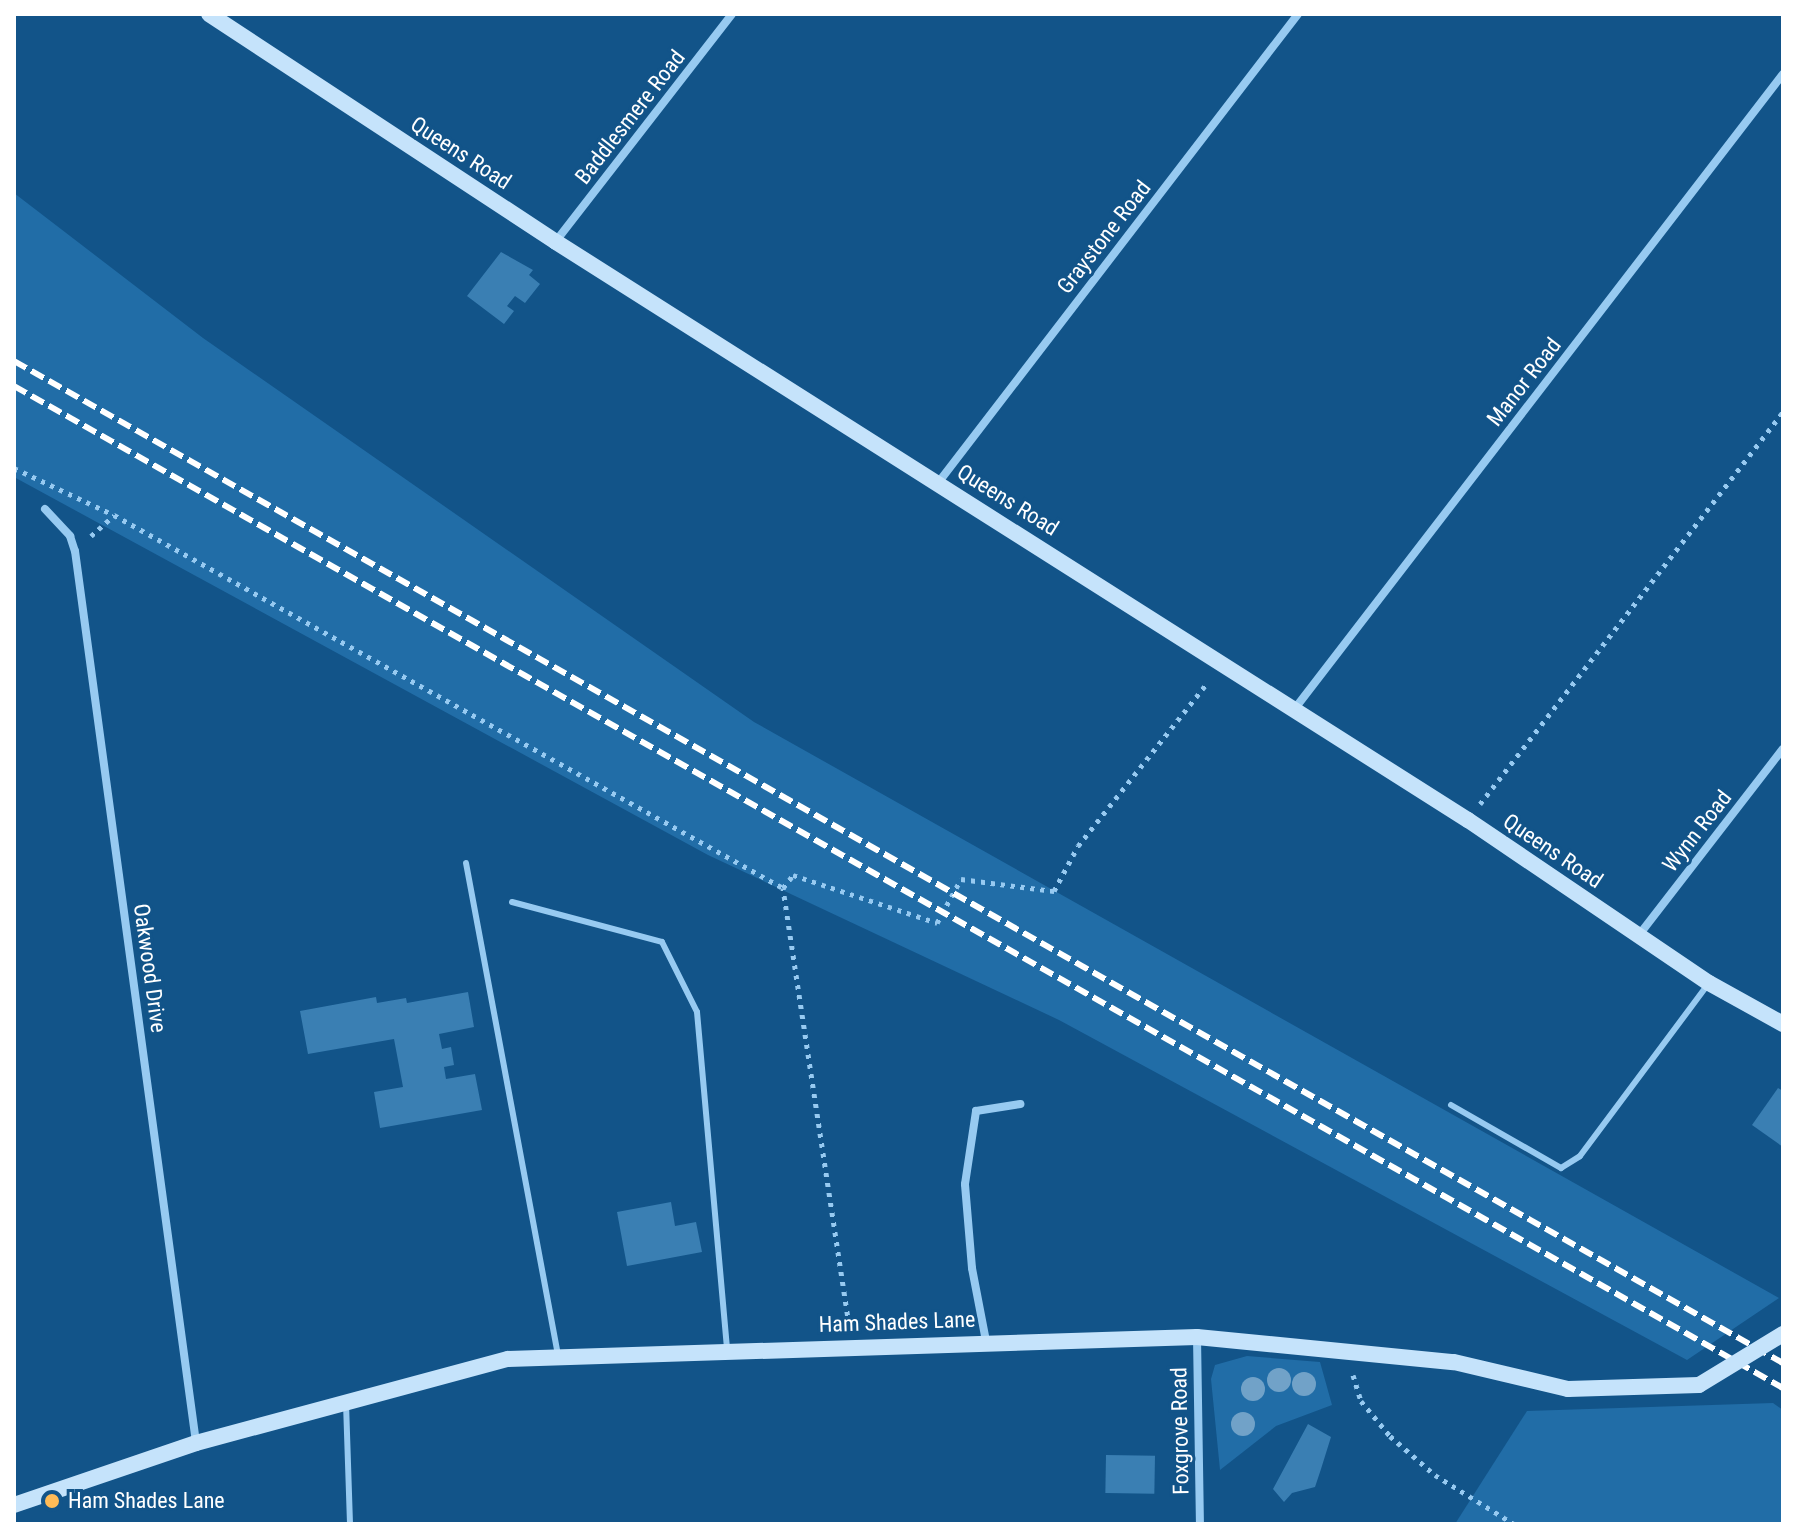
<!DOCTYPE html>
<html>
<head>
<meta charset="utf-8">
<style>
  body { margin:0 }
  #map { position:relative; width:1797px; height:1538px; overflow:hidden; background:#125489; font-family:"Roboto Condensed",sans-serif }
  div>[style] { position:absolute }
  .green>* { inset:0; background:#216da7 }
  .building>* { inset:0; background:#3a7fb3; transform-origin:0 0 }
  .path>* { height:5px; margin-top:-2.5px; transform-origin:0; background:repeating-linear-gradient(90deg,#97caf1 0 4px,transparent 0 10px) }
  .lane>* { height:6px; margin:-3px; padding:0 3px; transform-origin:3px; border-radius:3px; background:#97caf1 }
  .street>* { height:8px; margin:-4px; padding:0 4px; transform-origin:4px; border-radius:4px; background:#97caf1 }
  .secondary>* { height:16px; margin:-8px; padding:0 8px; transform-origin:8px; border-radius:8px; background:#c5e3fb }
  .rail>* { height:6px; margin-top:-3px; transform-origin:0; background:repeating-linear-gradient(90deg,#fff 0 14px,transparent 0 20px) }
  .secondary-bridge>* { height:16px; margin:-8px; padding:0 8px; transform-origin:8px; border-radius:8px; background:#c5e3fb }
  .trees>* { width:24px; height:24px; margin:-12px; border-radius:50%; background:#71a2c8 }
  .dots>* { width:22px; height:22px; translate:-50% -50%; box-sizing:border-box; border:4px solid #125489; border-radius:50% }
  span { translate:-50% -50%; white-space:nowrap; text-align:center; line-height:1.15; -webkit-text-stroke:6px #125489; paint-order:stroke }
  .street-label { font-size:22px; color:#fff }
  .poi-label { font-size:22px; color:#fff }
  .left { translate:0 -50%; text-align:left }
  .frame { position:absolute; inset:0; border:16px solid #fff; pointer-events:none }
</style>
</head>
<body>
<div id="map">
  <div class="green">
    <i style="clip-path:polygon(14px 193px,203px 338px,754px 722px,1779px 1298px,1687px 1360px,1059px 1020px,708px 855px,14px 477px)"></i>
    <i style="clip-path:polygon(1247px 1356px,1320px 1362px,1332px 1405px,1276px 1426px,1220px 1470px,1211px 1379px,1215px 1365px)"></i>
    <i style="clip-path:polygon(1773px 1403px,1783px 1410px,1783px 1524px,1455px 1524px,1527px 1411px)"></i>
  </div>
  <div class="building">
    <i style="clip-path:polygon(501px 252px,533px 270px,529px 275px,540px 284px,525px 303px,515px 296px,507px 306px,514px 311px,504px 324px,467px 296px)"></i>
    <i style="clip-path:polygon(468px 992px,474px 1027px,439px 1034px,442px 1049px,451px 1047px,454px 1065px,444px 1067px,446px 1079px,475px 1074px,482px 1110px,380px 1128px,374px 1092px,403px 1087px,394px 1039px,308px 1054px,300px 1011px,376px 997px,377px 1003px,406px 998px,407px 1003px)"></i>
    <i style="clip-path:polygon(1778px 1088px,1783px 1091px,1783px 1147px,1752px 1125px)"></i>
    <i style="clip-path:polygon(671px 1202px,675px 1226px,696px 1222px,702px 1252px,627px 1266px,617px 1212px)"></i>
    <i style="clip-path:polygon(1308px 1424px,1331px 1437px,1321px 1469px,1315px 1487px,1292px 1493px,1284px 1502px,1273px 1489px)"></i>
    <i style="left:1106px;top:1455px;width:49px;height:38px;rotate:1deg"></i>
  </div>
  <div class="path">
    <i style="left:14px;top:468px;width:110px;rotate:25.2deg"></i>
    <i style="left:114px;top:515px;width:766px;rotate:29.14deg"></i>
    <i style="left:91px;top:536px;width:31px;rotate:-42deg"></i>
    <i style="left:1480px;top:804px;width:495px;rotate:-52.3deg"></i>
    <i style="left:849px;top:1325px;width:442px;rotate:-98.6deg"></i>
    <i style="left:783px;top:888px;width:16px;rotate:-52deg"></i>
    <i style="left:793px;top:875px;width:152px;rotate:18.4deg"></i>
    <i style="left:937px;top:923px;width:50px;rotate:-61.4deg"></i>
    <i style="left:961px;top:879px;width:94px;rotate:7.4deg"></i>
    <i style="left:1054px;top:891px;width:51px;rotate:-61.9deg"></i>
    <i style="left:1078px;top:846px;width:208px;rotate:-51.6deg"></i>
    <i style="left:1353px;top:1375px;width:27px;rotate:73deg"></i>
    <i style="left:1361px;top:1401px;width:45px;rotate:50.4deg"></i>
    <i style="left:1390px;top:1436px;width:60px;rotate:40.9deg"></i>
    <i style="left:1435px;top:1475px;width:93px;rotate:31.8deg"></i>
  </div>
  <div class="lane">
    <i style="left:466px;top:863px;width:501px;rotate:79.41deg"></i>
    <i style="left:512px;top:902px;width:155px;rotate:14.9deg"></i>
    <i style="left:662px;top:942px;width:78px;rotate:63.4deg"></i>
    <i style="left:697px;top:1012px;width:339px;rotate:84.9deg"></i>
    <i style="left:1451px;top:1105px;width:127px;rotate:29.8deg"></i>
    <i style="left:1561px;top:1168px;width:22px;rotate:-32deg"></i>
    <i style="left:1580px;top:1156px;width:216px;rotate:-53.3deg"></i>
    <i style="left:346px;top:1403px;width:121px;rotate:88.1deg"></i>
  </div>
  <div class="street">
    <i style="left:556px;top:241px;width:287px;rotate:-52.2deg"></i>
    <i style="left:938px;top:483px;width:591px;rotate:-52.49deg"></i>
    <i style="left:45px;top:509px;width:37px;rotate:47deg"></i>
    <i style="left:70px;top:536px;width:16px;rotate:72deg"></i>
    <i style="left:75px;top:551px;width:900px;rotate:82.27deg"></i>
    <i style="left:1293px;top:711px;width:804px;rotate:-52.43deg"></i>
    <i style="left:1639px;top:935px;width:235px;rotate:-52.3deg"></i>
    <i style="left:1197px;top:1337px;width:187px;rotate:89.1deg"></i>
    <i style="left:986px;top:1341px;width:74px;rotate:-100.9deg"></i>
    <i style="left:972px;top:1268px;width:84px;rotate:-94.8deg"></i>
    <i style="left:965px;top:1184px;width:74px;rotate:-81.4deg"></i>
    <i style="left:976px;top:1111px;width:45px;rotate:-9deg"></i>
  </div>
  <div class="secondary">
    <i style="left:209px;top:14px;width:415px;rotate:33.3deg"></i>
    <i style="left:556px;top:242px;width:1080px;rotate:32.37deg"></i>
    <i style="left:1468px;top:820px;width:291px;rotate:34.1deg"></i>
    <i style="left:1709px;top:983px;width:85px;rotate:29deg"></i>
    <i style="left:14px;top:1505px;width:192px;rotate:-18.8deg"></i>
    <i style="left:196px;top:1443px;width:323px;rotate:-15.1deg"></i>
    <i style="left:508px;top:1359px;width:689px;rotate:-1.83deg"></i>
    <i style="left:1197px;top:1337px;width:258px;rotate:5.6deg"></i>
    <i style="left:1454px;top:1362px;width:117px;rotate:13.3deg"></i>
    <i style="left:1568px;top:1389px;width:131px;rotate:-1.7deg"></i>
  </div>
  <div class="rail">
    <i style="left:14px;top:361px;width:2033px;rotate:29.53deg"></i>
    <i style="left:14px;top:386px;width:2033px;rotate:29.53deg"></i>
  </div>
  <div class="secondary-bridge">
    <i style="left:1699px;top:1385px;width:98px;rotate:-31.3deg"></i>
  </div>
  <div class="trees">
    <i style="left:1279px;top:1380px"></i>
    <i style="left:1304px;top:1384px"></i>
    <i style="left:1253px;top:1389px"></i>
    <i style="left:1243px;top:1424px"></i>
  </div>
  <div class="dots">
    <i style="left:52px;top:1501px;background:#ffbb57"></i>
  </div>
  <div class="street-label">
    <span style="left:630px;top:117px;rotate:-52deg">Baddlesmere Road</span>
    <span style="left:461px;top:153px;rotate:33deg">Queens Road</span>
    <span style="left:1104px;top:237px;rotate:-52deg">Graystone Road</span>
    <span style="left:1524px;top:382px;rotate:-52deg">Manor Road</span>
    <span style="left:1008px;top:500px;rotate:32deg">Queens Road</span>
    <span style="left:1697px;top:831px;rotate:-52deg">Wynn Road</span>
    <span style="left:1553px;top:851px;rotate:34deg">Queens Road</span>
    <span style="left:150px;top:968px;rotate:82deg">Oakwood Drive</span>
    <span style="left:897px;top:1322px;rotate:-2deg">Ham Shades Lane</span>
    <span style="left:1180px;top:1431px;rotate:-91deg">Foxgrove Road</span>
  </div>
  <div class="poi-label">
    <span class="left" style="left:68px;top:1501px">Ham Shades Lane</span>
  </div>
  <div class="frame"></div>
</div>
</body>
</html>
